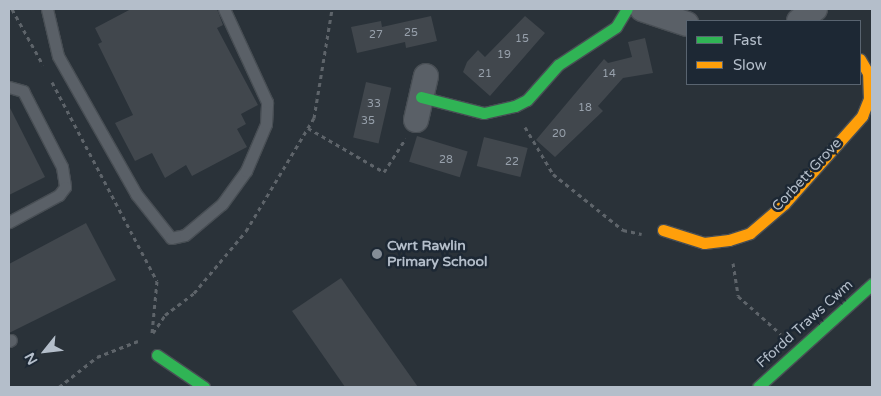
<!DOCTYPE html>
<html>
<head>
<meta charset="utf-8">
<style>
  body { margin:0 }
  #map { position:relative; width:881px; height:396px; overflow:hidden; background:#2a3239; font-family:"Varela Round",sans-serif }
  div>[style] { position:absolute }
  .building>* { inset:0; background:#41474d; transform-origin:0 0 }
  .path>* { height:3px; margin-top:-1.5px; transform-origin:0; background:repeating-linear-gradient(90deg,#5e646a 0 4px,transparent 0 8px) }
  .roads { filter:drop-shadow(1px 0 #484e54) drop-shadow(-1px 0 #484e54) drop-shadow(0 1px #484e54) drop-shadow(0 -1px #484e54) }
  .lane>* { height:11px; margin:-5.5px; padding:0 5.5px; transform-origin:5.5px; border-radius:5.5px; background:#5a6067 }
  .street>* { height:24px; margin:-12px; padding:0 12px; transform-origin:12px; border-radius:12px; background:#5a6067 }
  .fast>* { height:11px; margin:-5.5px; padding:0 5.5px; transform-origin:5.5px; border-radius:5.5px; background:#30b455 }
  .slow>* { height:11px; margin:-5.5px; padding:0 5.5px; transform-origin:5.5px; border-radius:5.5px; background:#ff9f0a }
  .dots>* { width:14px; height:14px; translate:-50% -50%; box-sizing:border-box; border:2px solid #1d2834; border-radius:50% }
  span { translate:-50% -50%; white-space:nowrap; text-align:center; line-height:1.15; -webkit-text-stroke:5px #1d2834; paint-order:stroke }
  .number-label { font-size:11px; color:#97a0ab }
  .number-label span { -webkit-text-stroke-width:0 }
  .street-label { font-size:14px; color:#b4beca }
  .poi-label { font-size:14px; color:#b4beca; font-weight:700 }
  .left { translate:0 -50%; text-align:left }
  .frame { position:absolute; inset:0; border:10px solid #b4beca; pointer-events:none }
  .legend { position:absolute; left:686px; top:20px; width:175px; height:65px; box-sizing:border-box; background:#1d2834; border:1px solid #596470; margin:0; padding:6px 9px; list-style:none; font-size:15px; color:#b4beca }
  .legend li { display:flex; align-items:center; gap:10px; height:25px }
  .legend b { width:25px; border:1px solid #596470 }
  .north { position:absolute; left:20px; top:326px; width:50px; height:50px; -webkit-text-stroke:4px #1d2834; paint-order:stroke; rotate:241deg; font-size:14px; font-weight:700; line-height:20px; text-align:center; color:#b4beca }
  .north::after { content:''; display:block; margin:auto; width:18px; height:22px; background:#b4beca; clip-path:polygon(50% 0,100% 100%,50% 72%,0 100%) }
</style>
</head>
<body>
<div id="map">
  <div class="building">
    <i style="clip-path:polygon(131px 9px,217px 9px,223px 25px,217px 28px,258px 105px,241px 114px,246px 124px,237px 129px,247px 147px,192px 176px,186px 165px,165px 178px,152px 153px,135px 161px,115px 123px,133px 115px,98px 44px,102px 42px,95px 28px)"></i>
    <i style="clip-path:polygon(431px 16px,437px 41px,406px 48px,405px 42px,357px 53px,351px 27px,381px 21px,382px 27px)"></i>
    <i style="clip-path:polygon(525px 16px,545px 33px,490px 96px,463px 72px,467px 62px,478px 50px,485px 57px)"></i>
    <i style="clip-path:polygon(645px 38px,653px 73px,623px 78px,598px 106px,603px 111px,555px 157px,536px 140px,604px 59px,608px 63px,632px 57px,628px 42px)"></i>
    <i style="left:366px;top:82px;width:26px;height:57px;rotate:13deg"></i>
    <i style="clip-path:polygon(9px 106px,45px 177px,9px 195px)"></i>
    <i style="left:417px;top:136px;width:53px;height:27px;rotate:17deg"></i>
    <i style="left:484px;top:137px;width:45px;height:30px;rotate:14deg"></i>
    <i style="clip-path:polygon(86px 223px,116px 280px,9px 333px,9px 264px)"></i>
    <i style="clip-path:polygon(341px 278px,418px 387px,345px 387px,292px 311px)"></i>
  </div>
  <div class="path">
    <i style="left:12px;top:9px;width:64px;rotate:61deg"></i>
    <i style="left:52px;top:82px;width:225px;rotate:62.2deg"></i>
    <i style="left:157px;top:281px;width:52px;rotate:95.5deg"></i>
    <i style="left:525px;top:127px;width:55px;rotate:59.2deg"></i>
    <i style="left:553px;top:174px;width:90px;rotate:38.7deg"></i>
    <i style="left:623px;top:230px;width:19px;rotate:12deg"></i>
    <i style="left:308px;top:128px;width:88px;rotate:30.1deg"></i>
    <i style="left:384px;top:172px;width:40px;rotate:-57.1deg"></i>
    <i style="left:733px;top:263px;width:33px;rotate:81deg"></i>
    <i style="left:738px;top:296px;width:57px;rotate:41.5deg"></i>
    <i style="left:153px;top:333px;width:22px;rotate:-56deg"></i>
    <i style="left:165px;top:315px;width:36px;rotate:-37deg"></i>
    <i style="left:194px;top:293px;width:81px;rotate:-50deg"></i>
    <i style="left:246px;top:231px;width:132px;rotate:-59deg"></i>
    <i style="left:314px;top:118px;width:110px;rotate:-80.6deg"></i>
    <i style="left:59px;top:387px;width:48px;rotate:-38.3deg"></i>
    <i style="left:97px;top:357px;width:44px;rotate:-21.3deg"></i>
  </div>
  <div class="roads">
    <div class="lane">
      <i style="left:47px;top:9px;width:48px;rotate:76.8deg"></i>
      <i style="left:58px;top:56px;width:159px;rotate:60.5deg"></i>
      <i style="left:136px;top:194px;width:56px;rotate:51.5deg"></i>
      <i style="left:171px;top:238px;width:14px;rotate:-12deg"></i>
      <i style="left:185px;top:235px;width:48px;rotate:-40deg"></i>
      <i style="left:222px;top:204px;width:41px;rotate:-54deg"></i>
      <i style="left:246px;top:171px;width:51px;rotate:-66.9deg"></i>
      <i style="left:266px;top:124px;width:22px;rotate:-87deg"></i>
      <i style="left:267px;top:102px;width:102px;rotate:-114.8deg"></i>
      <i style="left:9px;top:87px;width:15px;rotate:16deg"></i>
      <i style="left:23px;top:91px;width:85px;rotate:62.8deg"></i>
      <i style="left:62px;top:167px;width:20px;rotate:81deg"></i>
      <i style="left:65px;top:187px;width:10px;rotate:127deg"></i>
      <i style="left:59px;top:195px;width:57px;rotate:151.6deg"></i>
      <i style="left:9px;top:341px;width:2px;rotate:-27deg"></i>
    </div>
    <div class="street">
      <i style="left:642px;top:9px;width:47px;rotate:18.4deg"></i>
      <i style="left:799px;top:21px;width:20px;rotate:-37deg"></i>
      <i style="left:416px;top:120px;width:45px;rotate:-77.2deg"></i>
    </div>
    <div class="fast">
      <i style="left:421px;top:97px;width:65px;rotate:14.3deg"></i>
      <i style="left:484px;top:113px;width:32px;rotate:-13deg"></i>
      <i style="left:515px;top:106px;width:13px;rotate:-27deg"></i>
      <i style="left:527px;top:100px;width:47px;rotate:-48.5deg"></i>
      <i style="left:558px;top:65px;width:69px;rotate:-33.2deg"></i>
      <i style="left:616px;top:27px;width:21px;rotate:-59deg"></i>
      <i style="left:157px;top:355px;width:57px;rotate:34.2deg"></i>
      <i style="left:758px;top:387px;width:154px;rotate:-42.1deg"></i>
    </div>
    <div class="slow">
      <i style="left:663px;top:230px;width:43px;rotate:17.6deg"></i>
      <i style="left:704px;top:243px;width:25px;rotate:-7deg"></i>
      <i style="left:729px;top:240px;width:22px;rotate:-18deg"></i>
      <i style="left:750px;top:233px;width:45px;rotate:-40.5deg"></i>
      <i style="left:784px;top:204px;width:118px;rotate:-48.4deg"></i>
      <i style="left:862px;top:116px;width:18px;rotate:-68deg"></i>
      <i style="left:869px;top:99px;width:26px;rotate:-92deg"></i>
      <i style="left:868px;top:73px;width:16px;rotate:-120deg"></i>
    </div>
  </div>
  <div class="dots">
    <i style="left:377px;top:254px;background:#848d97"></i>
  </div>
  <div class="number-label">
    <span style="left:411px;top:33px">25</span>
    <span style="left:376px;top:35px">27</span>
    <span style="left:522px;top:39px">15</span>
    <span style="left:504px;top:55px">19</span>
    <span style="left:485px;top:74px">21</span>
    <span style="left:609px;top:74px">14</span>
    <span style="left:374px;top:104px">33</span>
    <span style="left:585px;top:108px">18</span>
    <span style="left:368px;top:121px">35</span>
    <span style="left:559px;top:134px">20</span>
    <span style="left:446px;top:160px">28</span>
    <span style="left:512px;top:162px">22</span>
  </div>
  <div class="street-label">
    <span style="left:807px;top:175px;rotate:-47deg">Corbett Grove</span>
    <span style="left:805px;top:324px;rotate:-42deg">Ffordd Traws Cwm</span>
  </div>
  <div class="poi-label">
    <span class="left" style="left:387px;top:254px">Cwrt Rawlin<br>Primary School</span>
  </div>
  <div class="frame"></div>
  <ul class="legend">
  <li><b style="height:6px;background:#30b455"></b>Fast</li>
  <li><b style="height:6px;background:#ff9f0a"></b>Slow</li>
  </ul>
  <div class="north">N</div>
</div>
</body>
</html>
